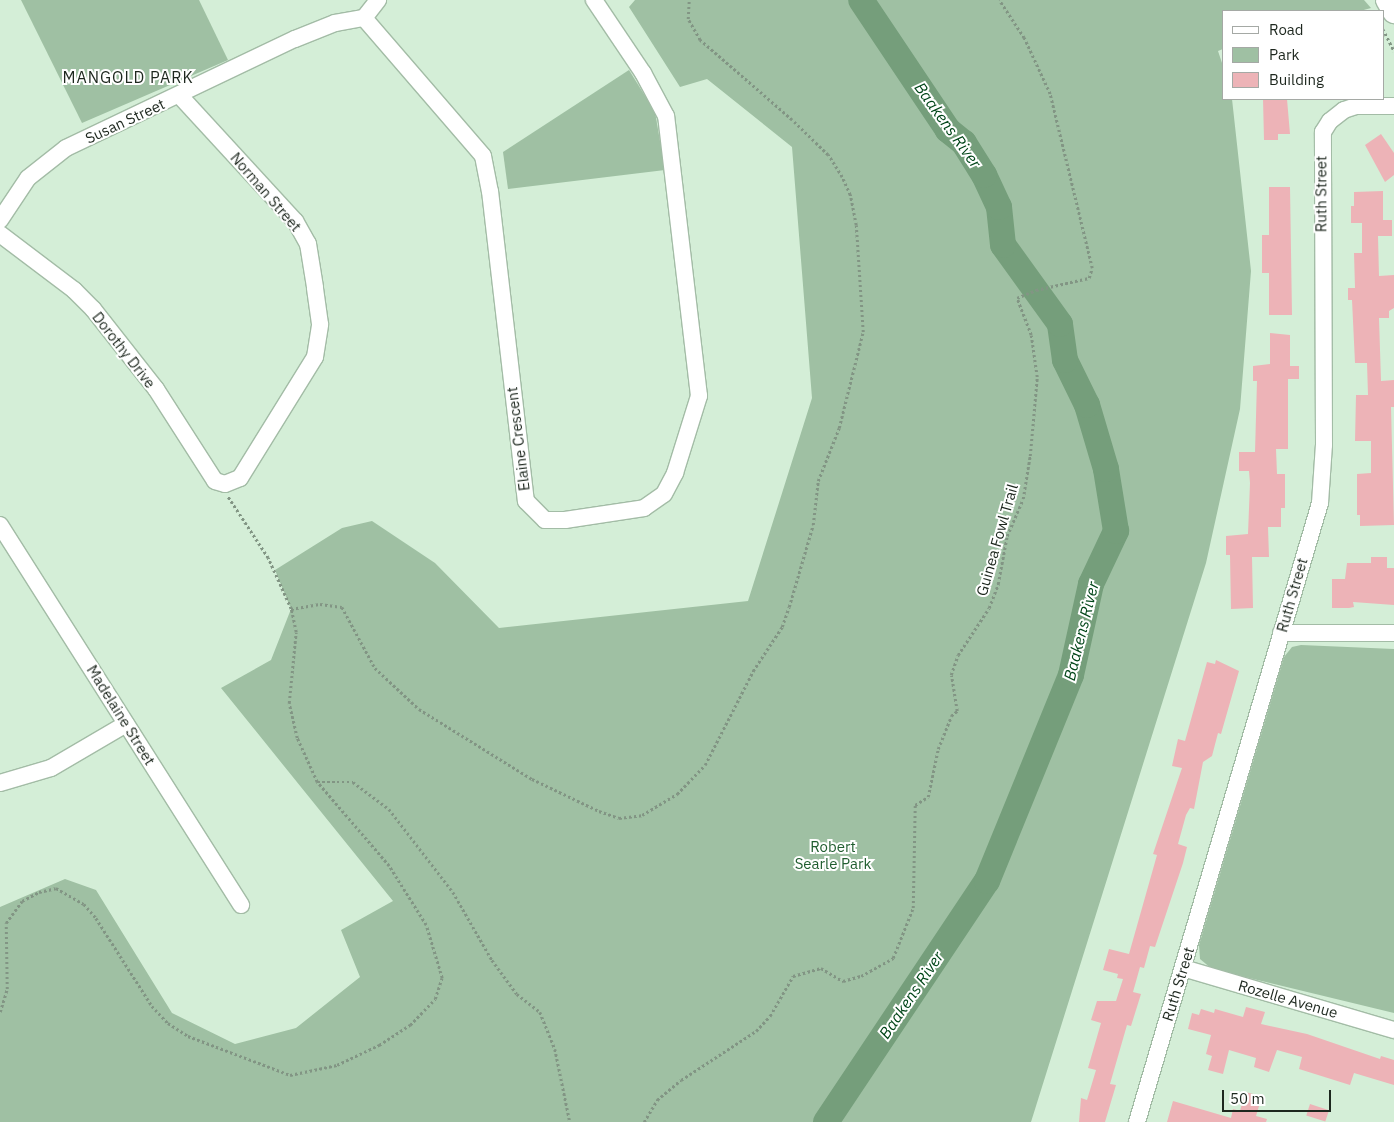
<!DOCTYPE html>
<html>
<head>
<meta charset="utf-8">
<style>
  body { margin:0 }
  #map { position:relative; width:1394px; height:1122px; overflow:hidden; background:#d4eed7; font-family:"IBM Plex Sans",sans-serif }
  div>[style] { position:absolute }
  .green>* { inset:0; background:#9fc0a3 }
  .river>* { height:26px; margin:-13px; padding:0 13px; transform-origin:13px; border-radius:13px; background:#759e7b }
  .building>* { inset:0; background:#edb3b7; transform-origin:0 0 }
  .path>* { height:2.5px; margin-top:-1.25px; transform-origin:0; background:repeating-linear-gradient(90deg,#829584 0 2.5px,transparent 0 5px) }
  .roads { filter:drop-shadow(1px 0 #a3bca6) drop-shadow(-1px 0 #a3bca6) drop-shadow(0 1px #a3bca6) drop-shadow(0 -1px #a3bca6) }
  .street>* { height:16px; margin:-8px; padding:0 8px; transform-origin:8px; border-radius:8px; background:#fff }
  .secondary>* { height:22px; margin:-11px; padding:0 11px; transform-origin:11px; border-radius:11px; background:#fff }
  span { translate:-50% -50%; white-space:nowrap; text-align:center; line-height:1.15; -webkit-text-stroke:4px #fff; paint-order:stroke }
  .street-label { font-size:15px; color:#1d271e }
  .park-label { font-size:15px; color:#215e30 }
  .neighbourhood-label { font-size:16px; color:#1d271e; letter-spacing:1px }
  .water-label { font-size:16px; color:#004518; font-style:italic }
  .legend { position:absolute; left:1222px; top:10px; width:162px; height:90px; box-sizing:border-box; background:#fff; border:1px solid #a5a9a5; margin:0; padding:6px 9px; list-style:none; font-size:15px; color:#1d271e }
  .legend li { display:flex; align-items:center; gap:10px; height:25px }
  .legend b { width:25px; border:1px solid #a5a9a5 }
  .scale { position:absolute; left:1222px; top:1090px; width:109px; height:22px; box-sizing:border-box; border:2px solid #1d271e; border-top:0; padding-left:6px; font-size:15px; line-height:18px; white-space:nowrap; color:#1d271e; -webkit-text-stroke:4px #fff; paint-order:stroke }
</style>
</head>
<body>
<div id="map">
  <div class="green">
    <i style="clip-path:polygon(21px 0,199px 0,228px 60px,82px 123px)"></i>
    <i style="clip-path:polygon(635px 0,1364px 0,1371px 8px,1360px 11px,1223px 11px,1223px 49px,1218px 51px,1223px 66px,1223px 99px,1232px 99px,1251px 271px,1240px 409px,1206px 563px,1031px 1122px,0 1122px,0 907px,65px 879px,96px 890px,172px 1013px,235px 1044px,296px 1028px,360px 977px,341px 930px,393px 901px,221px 688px,271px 660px,291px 609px,275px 570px,342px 528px,372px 521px,435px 563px,499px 628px,748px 601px,812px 398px,792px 147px,707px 79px,680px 87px,629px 7px)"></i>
    <i style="clip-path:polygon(629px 70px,655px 112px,665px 170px,508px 189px,503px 152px)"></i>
    <i style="clip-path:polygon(1301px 645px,1394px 649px,1394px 1013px,1212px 969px,1200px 959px,1199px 945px,1284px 657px,1292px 647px)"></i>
  </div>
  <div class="river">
    <i style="left:826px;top:1122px;width:290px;rotate:-56.3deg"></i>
    <i style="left:987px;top:881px;width:222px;rotate:-67.8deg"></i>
    <i style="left:1071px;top:675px;width:93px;rotate:-77.6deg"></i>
    <i style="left:1091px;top:584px;width:59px;rotate:-64.7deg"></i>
    <i style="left:1116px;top:531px;width:63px;rotate:-99.2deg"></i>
    <i style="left:1106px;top:469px;width:67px;rotate:-106.5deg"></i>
    <i style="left:1087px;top:405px;width:50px;rotate:-116.1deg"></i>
    <i style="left:1065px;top:360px;width:36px;rotate:-98deg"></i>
    <i style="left:1060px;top:324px;width:97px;rotate:-125.8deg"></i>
    <i style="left:1003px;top:245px;width:38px;rotate:-96deg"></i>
    <i style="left:999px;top:207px;width:35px;rotate:-115deg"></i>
    <i style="left:984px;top:175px;width:38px;rotate:-122deg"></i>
    <i style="left:964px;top:143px;width:21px;rotate:-141deg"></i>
    <i style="left:948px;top:130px;width:156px;rotate:-123.8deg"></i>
  </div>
  <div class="building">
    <i style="clip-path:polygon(1263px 99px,1287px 99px,1290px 134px,1278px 134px,1278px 140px,1264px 140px)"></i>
    <i style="clip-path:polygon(1381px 134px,1394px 153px,1394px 175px,1385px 182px,1365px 145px)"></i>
    <i style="clip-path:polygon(1269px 187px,1290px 187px,1292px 315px,1269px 315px,1269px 273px,1262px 273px,1262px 235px,1269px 235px)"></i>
    <i style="clip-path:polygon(1383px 191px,1383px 220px,1392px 220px,1392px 236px,1378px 236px,1379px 276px,1394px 275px,1394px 308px,1389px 311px,1389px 318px,1379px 318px,1381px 381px,1394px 380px,1394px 407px,1391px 407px,1394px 525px,1360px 526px,1360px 515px,1357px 515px,1357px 474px,1371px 473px,1371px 441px,1355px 441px,1356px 395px,1368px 395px,1367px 363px,1355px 363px,1352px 300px,1348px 300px,1348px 288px,1355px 288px,1354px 253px,1362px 253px,1362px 223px,1351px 223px,1351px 206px,1354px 206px,1354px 192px)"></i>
    <i style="clip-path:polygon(1270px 333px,1290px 335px,1290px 366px,1299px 366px,1299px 379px,1288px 379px,1288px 449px,1276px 449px,1277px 474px,1285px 474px,1285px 508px,1281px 508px,1281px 527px,1268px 527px,1269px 557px,1252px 557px,1253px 608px,1231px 609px,1230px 555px,1226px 555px,1226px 536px,1248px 534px,1250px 483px,1249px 471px,1239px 471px,1239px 452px,1255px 452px,1257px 381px,1253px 381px,1253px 366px,1270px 364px)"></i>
    <i style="clip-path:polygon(1371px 557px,1387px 557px,1387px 568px,1394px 568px,1394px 605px,1353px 602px,1354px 607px,1349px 608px,1332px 608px,1332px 579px,1345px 579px,1347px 563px,1371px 563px)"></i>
    <i style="clip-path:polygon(1216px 660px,1239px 671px,1221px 734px,1218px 733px,1212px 756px,1203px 762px,1194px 809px,1190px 808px,1186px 815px,1178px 844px,1187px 847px,1183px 863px,1155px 947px,1150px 946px,1144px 968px,1140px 967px,1133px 992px,1141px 994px,1131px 1026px,1127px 1025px,1110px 1084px,1116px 1085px,1105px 1122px,1079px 1122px,1081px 1098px,1087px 1100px,1096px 1070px,1088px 1068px,1101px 1023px,1091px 1020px,1097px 1001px,1116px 1001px,1123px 979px,1117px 978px,1118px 974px,1103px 970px,1109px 949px,1129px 954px,1157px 855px,1153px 854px,1182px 768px,1172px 766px,1178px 739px,1185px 741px,1207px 662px,1215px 664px)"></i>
    <i style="clip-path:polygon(1246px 1007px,1265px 1012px,1261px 1024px,1307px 1034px,1380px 1059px,1381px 1056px,1394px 1060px,1394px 1085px,1354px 1073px,1350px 1085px,1299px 1069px,1302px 1057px,1277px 1050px,1269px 1072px,1254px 1067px,1256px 1058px,1229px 1050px,1223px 1074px,1208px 1070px,1212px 1056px,1206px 1054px,1211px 1035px,1188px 1029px,1192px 1013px,1199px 1015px,1201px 1009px,1214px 1013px,1215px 1009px,1243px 1017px)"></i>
    <i style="clip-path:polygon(1245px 1092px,1262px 1096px,1256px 1116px,1267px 1119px,1266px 1122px,1167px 1122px,1173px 1101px,1231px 1118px,1233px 1109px,1240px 1111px)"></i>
    <i style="left:1310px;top:1104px;width:20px;height:12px;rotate:18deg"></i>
  </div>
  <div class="path">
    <i style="left:1383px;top:29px;width:25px;rotate:63deg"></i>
    <i style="left:291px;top:609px;width:29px;rotate:-10deg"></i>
    <i style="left:320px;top:604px;width:22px;rotate:8deg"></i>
    <i style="left:342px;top:607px;width:69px;rotate:61.6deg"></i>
    <i style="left:375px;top:668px;width:60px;rotate:43deg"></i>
    <i style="left:419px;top:709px;width:133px;rotate:31.8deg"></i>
    <i style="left:532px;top:779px;width:74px;rotate:25.5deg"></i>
    <i style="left:599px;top:811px;width:21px;rotate:19deg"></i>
    <i style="left:619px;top:818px;width:23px;rotate:-7deg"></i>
    <i style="left:642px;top:815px;width:41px;rotate:-31deg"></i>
    <i style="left:677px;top:794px;width:40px;rotate:-46deg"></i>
    <i style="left:705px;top:765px;width:106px;rotate:-62.9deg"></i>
    <i style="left:753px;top:671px;width:53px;rotate:-56.6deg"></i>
    <i style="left:782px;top:627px;width:21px;rotate:-71deg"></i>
    <i style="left:789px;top:607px;width:85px;rotate:-73.7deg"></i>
    <i style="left:813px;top:525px;width:44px;rotate:-83.5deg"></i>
    <i style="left:818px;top:481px;width:57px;rotate:-68.4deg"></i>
    <i style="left:839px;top:428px;width:99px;rotate:-76deg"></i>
    <i style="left:863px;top:332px;width:107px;rotate:-93.7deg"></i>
    <i style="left:856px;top:225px;width:31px;rotate:-101deg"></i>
    <i style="left:850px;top:195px;width:20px;rotate:-114deg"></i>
    <i style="left:842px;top:177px;width:26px;rotate:-122deg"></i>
    <i style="left:828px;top:155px;width:50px;rotate:-135.8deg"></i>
    <i style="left:792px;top:120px;width:122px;rotate:-139deg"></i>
    <i style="left:700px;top:40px;width:24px;rotate:-120deg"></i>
    <i style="left:688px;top:19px;width:19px;rotate:-87deg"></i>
    <i style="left:317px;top:782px;width:36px"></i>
    <i style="left:353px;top:782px;width:45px;rotate:36.9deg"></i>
    <i style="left:389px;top:809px;width:105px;rotate:52.4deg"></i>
    <i style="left:453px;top:892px;width:78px;rotate:60.2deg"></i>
    <i style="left:492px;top:960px;width:42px;rotate:53.7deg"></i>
    <i style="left:517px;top:994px;width:29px;rotate:38deg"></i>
    <i style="left:540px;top:1012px;width:40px;rotate:68deg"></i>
    <i style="left:555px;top:1049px;width:75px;rotate:78.4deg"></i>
    <i style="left:0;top:1012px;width:24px;rotate:-73deg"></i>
    <i style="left:7px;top:989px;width:66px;rotate:-90.9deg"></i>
    <i style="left:6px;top:923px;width:27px;rotate:-54deg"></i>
    <i style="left:22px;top:901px;width:19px;rotate:-28deg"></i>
    <i style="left:39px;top:892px;width:17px;rotate:-13deg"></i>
    <i style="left:56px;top:888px;width:32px;rotate:30deg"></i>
    <i style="left:84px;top:904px;width:18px;rotate:49deg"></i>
    <i style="left:96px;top:918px;width:104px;rotate:57.5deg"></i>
    <i style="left:152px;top:1006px;width:23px;rotate:47deg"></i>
    <i style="left:168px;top:1023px;width:24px;rotate:33deg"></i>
    <i style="left:188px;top:1036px;width:109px;rotate:20.9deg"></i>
    <i style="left:290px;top:1075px;width:48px;rotate:-12deg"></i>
    <i style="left:337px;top:1065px;width:47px;rotate:-25.5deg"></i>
    <i style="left:379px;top:1045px;width:37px;rotate:-33deg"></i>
    <i style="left:410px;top:1025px;width:36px;rotate:-46deg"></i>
    <i style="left:435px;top:999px;width:22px;rotate:-72deg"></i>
    <i style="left:442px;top:978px;width:55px;rotate:-106.8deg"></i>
    <i style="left:426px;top:925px;width:70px;rotate:-122.1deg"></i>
    <i style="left:389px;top:866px;width:111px;rotate:-130.6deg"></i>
    <i style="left:317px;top:782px;width:48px;rotate:-114.4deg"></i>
    <i style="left:297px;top:738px;width:36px;rotate:-103deg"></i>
    <i style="left:289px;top:703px;width:71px;rotate:-84.4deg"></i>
    <i style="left:296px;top:632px;width:24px;rotate:-102deg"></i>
    <i style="left:291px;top:609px;width:56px;rotate:-114.3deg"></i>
    <i style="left:268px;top:558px;width:73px;rotate:-123.3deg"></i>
    <i style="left:644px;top:1122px;width:26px;rotate:-59deg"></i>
    <i style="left:657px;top:1100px;width:31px;rotate:-40deg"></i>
    <i style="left:681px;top:1080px;width:90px;rotate:-33.2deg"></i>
    <i style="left:756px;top:1031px;width:21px;rotate:-47deg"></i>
    <i style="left:770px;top:1016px;width:46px;rotate:-60.1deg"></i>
    <i style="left:793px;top:976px;width:29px;rotate:-16deg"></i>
    <i style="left:821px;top:968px;width:26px;rotate:31deg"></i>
    <i style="left:843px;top:981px;width:19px;rotate:-16deg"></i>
    <i style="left:861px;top:976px;width:37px;rotate:-29deg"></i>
    <i style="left:893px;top:958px;width:54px;rotate:-68.2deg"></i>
    <i style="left:913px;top:908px;width:103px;rotate:-88.9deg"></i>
    <i style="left:915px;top:805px;width:15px;rotate:-32deg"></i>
    <i style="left:928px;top:797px;width:49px;rotate:-78.2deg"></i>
    <i style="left:938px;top:749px;width:35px;rotate:-68deg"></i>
    <i style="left:951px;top:716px;width:8px;rotate:-40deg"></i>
    <i style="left:957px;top:711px;width:36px;rotate:-99deg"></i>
    <i style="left:951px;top:675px;width:21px;rotate:-71deg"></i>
    <i style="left:958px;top:655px;width:56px;rotate:-56.6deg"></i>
    <i style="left:989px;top:608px;width:26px;rotate:-69deg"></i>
    <i style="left:998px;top:584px;width:49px;rotate:-79.4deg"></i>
    <i style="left:1007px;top:536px;width:40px;rotate:-66.6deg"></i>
    <i style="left:1023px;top:499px;width:44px;rotate:-80.8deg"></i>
    <i style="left:1030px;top:456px;width:79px;rotate:-84.9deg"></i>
    <i style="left:1037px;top:377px;width:42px;rotate:-98.1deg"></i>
    <i style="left:1031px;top:335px;width:40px;rotate:-111deg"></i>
    <i style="left:1017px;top:298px;width:21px;rotate:-23deg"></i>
    <i style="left:1036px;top:290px;width:54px;rotate:-12.8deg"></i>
    <i style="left:1089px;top:278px;width:10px;rotate:-73deg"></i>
    <i style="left:1092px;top:268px;width:179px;rotate:-103.6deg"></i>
    <i style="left:1050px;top:94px;width:62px;rotate:-114.9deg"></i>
    <i style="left:1024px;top:38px;width:45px;rotate:-123.3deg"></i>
  </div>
  <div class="roads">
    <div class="street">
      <i style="left:364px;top:18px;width:182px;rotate:49.2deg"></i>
      <i style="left:483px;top:156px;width:36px;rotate:79deg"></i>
      <i style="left:490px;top:191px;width:312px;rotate:83.4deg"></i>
      <i style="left:526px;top:501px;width:27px;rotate:45deg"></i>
      <i style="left:545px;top:520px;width:20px"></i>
      <i style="left:565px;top:520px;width:80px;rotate:-8.6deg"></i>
      <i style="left:644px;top:508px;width:24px;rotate:-35deg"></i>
      <i style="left:664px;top:494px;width:24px;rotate:-62deg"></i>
      <i style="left:675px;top:473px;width:81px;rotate:-72.7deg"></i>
      <i style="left:699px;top:396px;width:282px;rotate:-96.7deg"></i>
      <i style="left:666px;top:116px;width:49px;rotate:-118.1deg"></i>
      <i style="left:643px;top:73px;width:88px;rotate:-123.9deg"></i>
      <i style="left:0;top:220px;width:50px;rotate:-56.3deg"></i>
      <i style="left:28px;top:178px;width:48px;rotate:-38.3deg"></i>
      <i style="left:66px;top:148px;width:254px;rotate:-25.5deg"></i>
      <i style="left:295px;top:39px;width:43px;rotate:-21.8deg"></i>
      <i style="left:335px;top:23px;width:29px;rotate:-10deg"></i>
      <i style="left:364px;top:18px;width:23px;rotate:-52deg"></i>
      <i style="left:0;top:234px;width:93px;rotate:37.1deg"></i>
      <i style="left:74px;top:290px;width:27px;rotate:45deg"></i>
      <i style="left:93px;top:309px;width:102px;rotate:51.8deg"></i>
      <i style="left:156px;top:389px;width:109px;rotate:57.3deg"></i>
      <i style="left:215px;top:481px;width:10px;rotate:17deg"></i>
      <i style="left:225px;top:484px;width:16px;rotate:-22deg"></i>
      <i style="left:240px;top:478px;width:142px;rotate:-58.2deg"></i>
      <i style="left:315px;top:357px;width:33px;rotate:-81deg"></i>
      <i style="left:320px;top:324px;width:37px;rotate:-98deg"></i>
      <i style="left:315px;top:287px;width:44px;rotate:-99.2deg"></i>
      <i style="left:308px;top:244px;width:26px;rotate:-119deg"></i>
      <i style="left:295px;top:221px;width:171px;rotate:-132.6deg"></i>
      <i style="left:0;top:525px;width:450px;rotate:57.6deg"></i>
      <i style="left:1281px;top:633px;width:113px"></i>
      <i style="left:0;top:783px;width:53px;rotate:-16.4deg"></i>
      <i style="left:51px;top:768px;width:87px;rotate:-30.4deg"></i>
      <i style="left:1183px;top:968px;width:220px;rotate:16.4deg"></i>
      <i style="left:1137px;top:1122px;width:645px;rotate:-73.53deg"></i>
      <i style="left:1320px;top:503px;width:58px;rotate:-86.1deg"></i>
      <i style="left:1324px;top:445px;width:313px;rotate:-90.2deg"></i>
      <i style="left:1323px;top:132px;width:13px;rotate:-58deg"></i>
      <i style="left:1330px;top:121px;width:18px;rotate:-38deg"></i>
      <i style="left:1344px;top:110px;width:13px;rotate:-18deg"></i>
      <i style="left:1356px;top:106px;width:38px"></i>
    </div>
    <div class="secondary">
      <i style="left:1387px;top:0;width:14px;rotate:60deg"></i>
    </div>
  </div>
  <div class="street-label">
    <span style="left:125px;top:121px;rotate:-25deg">Susan Street</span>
    <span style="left:266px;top:192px;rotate:49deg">Norman Street</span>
    <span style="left:1321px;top:194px;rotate:-90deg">Ruth Street</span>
    <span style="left:124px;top:350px;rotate:52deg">Dorothy Drive</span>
    <span style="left:518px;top:439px;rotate:-97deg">Elaine Crescent</span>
    <span style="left:997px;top:540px;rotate:-74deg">Guinea Fowl Trail</span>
    <span style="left:1292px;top:595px;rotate:-74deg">Ruth Street</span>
    <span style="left:121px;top:715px;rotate:58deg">Madelaine Street</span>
    <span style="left:1178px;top:984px;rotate:-73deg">Ruth Street</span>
    <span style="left:1288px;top:999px;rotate:16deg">Rozelle Avenue</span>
  </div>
  <div class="park-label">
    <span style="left:833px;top:855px">Robert<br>Searle Park</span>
  </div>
  <div class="neighbourhood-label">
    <span style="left:128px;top:77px">MANGOLD PARK</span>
  </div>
  <div class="water-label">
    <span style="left:948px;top:125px;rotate:54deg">Baakens River</span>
    <span style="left:1081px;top:631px;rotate:-76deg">Baakens River</span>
    <span style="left:911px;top:995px;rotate:-56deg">Baakens River</span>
  </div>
  <ul class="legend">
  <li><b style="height:6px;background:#fff"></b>Road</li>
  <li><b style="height:14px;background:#9fc0a3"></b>Park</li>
  <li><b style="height:14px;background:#edb3b7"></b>Building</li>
  </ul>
  <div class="scale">50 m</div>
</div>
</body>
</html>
